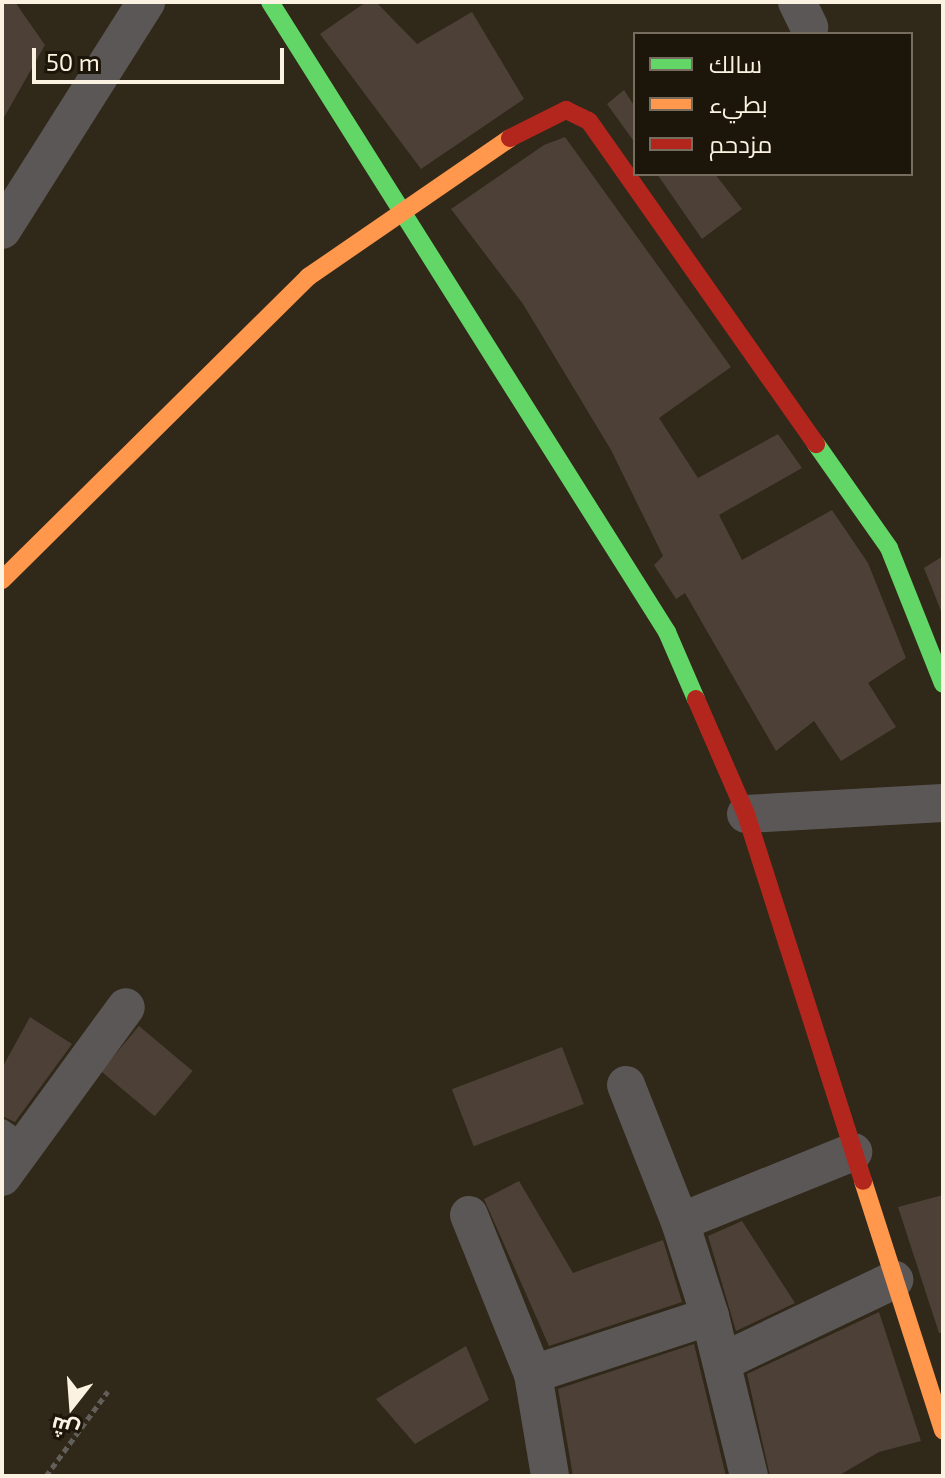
<!DOCTYPE html>
<html>
<head>
<meta charset="utf-8">
<style>
  body { margin:0 }
  #map { position:relative; width:945px; height:1478px; overflow:hidden; background:#302818; font-family:"Exo 2",Cairo,sans-serif }
  div>[style] { position:absolute }
  .building>* { inset:0; background:#4d4137; transform-origin:0 0 }
  .path>* { height:5px; margin-top:-2.5px; transform-origin:0; background:repeating-linear-gradient(90deg,#625e59 0 6px,transparent 0 10px) }
  .lane>* { height:20px; margin:-10px; padding:0 10px; transform-origin:10px; border-radius:10px; background:#5c5757 }
  .street>* { height:38px; margin:-19px; padding:0 19px; transform-origin:19px; border-radius:19px; background:#5c5757 }
  .fast>* { height:18px; margin:-9px; padding:0 9px; transform-origin:9px; border-radius:9px; background:#63d668 }
  .slow>* { height:18px; margin:-9px; padding:0 9px; transform-origin:9px; border-radius:9px; background:#ff974d }
  .jam>* { height:18px; margin:-9px; padding:0 9px; transform-origin:9px; border-radius:9px; background:#b3261e }
  span { translate:-50% -50%; white-space:nowrap; text-align:center; line-height:1.15; -webkit-text-stroke:8px #1c1509; paint-order:stroke }
  .frame { position:absolute; inset:0; border:4px solid #fcf2e1; pointer-events:none }
  .legend { position:absolute; left:633px; top:32px; width:280px; height:144px; box-sizing:border-box; background:#1c1509; border:2px solid #766d5f; margin:0; padding:10px 14px; list-style:none; font-size:24px; color:#fcf2e1 }
  .legend li { display:flex; align-items:center; gap:16px; height:40px }
  .legend b { width:40px; border:2px solid #766d5f }
  .north { position:absolute; left:32px; top:1366px; width:80px; height:80px; -webkit-text-stroke:6px #1c1509; paint-order:stroke; rotate:197deg; font-size:22px; font-weight:700; line-height:32px; text-align:center; color:#fcf2e1 }
  .north::after { content:''; display:block; margin:auto; width:28px; height:36px; background:#fcf2e1; clip-path:polygon(50% 0,100% 100%,50% 72%,0 100%) }
  .scale { position:absolute; left:32px; top:48px; width:252px; height:36px; box-sizing:border-box; border:4px solid #fcf2e1; border-top:0; padding-left:10px; font-size:24px; line-height:28px; white-space:nowrap; color:#fcf2e1; -webkit-text-stroke:6px #1c1509; paint-order:stroke }
</style>
</head>
<body>
<div id="map">
  <div class="building">
    <i style="clip-path:polygon(2px 2px,15px 2px,45px 45px,2px 121px)"></i>
    <i style="clip-path:polygon(366px 2px,376px 2px,417px 44px,472px 12px,524px 99px,421px 169px,320px 34px)"></i>
    <i style="clip-path:polygon(624px 90px,635px 107px,635px 143px,607px 104px)"></i>
    <i style="clip-path:polygon(565px 137px,731px 367px,659px 418px,698px 478px,778px 434px,802px 468px,719px 515px,742px 560px,832px 510px,868px 563px,906px 658px,868px 683px,896px 727px,841px 761px,814px 721px,776px 751px,685px 593px,676px 599px,654px 565px,663px 556px,611px 450px,523px 304px,451px 209px,544px 145px)"></i>
    <i style="clip-path:polygon(657px 174px,715px 174px,742px 209px,702px 239px)"></i>
    <i style="clip-path:polygon(943px 556px,943px 616px,924px 568px)"></i>
    <i style="clip-path:polygon(30px 1017px,72px 1044px,15px 1122px,2px 1116px,2px 1068px)"></i>
    <i style="left:139px;top:1026px;width:70px;height:59px;rotate:40deg"></i>
    <i style="left:562px;top:1047px;width:61px;height:118px;rotate:69deg"></i>
    <i style="clip-path:polygon(519px 1181px,573px 1273px,663px 1240px,682px 1302px,549px 1346px,484px 1199px)"></i>
    <i style="clip-path:polygon(943px 1195px,943px 1333px,939px 1333px,898px 1207px)"></i>
    <i style="clip-path:polygon(742px 1221px,795px 1303px,736px 1331px,708px 1236px)"></i>
    <i style="clip-path:polygon(879px 1312px,921px 1441px,879px 1452px,838px 1476px,770px 1476px,747px 1374px)"></i>
    <i style="clip-path:polygon(694px 1344px,726px 1476px,573px 1476px,558px 1389px)"></i>
    <i style="clip-path:polygon(466px 1346px,489px 1400px,415px 1444px,376px 1399px)"></i>
  </div>
  <div class="path">
    <i style="left:46px;top:1476px;width:105px;rotate:-53.9deg"></i>
  </div>
  <div class="lane">
    <i style="left:2px;top:1129px;width:28px;rotate:35deg"></i>
  </div>
  <div class="street">
    <i style="left:797px;top:2px;width:28px;rotate:64deg"></i>
    <i style="left:2px;top:230px;width:270px;rotate:-57.7deg"></i>
    <i style="left:746px;top:814px;width:197px;rotate:-3.2deg"></i>
    <i style="left:626px;top:1085px;width:147px;rotate:68.5deg"></i>
    <i style="left:2px;top:1177px;width:210px;rotate:-53.9deg"></i>
    <i style="left:469px;top:1215px;width:171px;rotate:68.1deg"></i>
    <i style="left:533px;top:1374px;width:103px;rotate:80.5deg"></i>
    <i style="left:722px;top:1362px;width:191px;rotate:-25.5deg"></i>
    <i style="left:533px;top:1374px;width:186px;rotate:-18.1deg"></i>
    <i style="left:749px;top:1476px;width:165px;rotate:-103.7deg"></i>
    <i style="left:710px;top:1316px;width:99px;rotate:-107.7deg"></i>
    <i style="left:680px;top:1222px;width:187px;rotate:-22deg"></i>
  </div>
  <div class="fast">
    <i style="left:270px;top:2px;width:745px;rotate:57.78deg"></i>
    <i style="left:667px;top:632px;width:73px;rotate:66.6deg"></i>
    <i style="left:816px;top:444px;width:127px;rotate:54.9deg"></i>
    <i style="left:889px;top:548px;width:146px;rotate:68.3deg"></i>
  </div>
  <div class="slow">
    <i style="left:2px;top:580px;width:431px;rotate:-44.7deg"></i>
    <i style="left:308px;top:277px;width:245px;rotate:-34.5deg"></i>
    <i style="left:863px;top:1181px;width:262px;rotate:72.2deg"></i>
  </div>
  <div class="jam">
    <i style="left:510px;top:138px;width:63px;rotate:-26.6deg"></i>
    <i style="left:566px;top:110px;width:25px;rotate:26deg"></i>
    <i style="left:589px;top:121px;width:395px;rotate:54.9deg"></i>
    <i style="left:696px;top:699px;width:125px;rotate:66.5deg"></i>
    <i style="left:746px;top:814px;width:385px;rotate:72.3deg"></i>
  </div>
  <div class="frame"></div>
  <ul class="legend">
  <li><b style="height:10px;background:#63d668"></b>سالك</li>
  <li><b style="height:10px;background:#ff974d"></b>بطيء</li>
  <li><b style="height:10px;background:#b3261e"></b>مزدحم</li>
  </ul>
  <div class="north">ش</div>
  <div class="scale">50 m</div>
</div>
</body>
</html>
